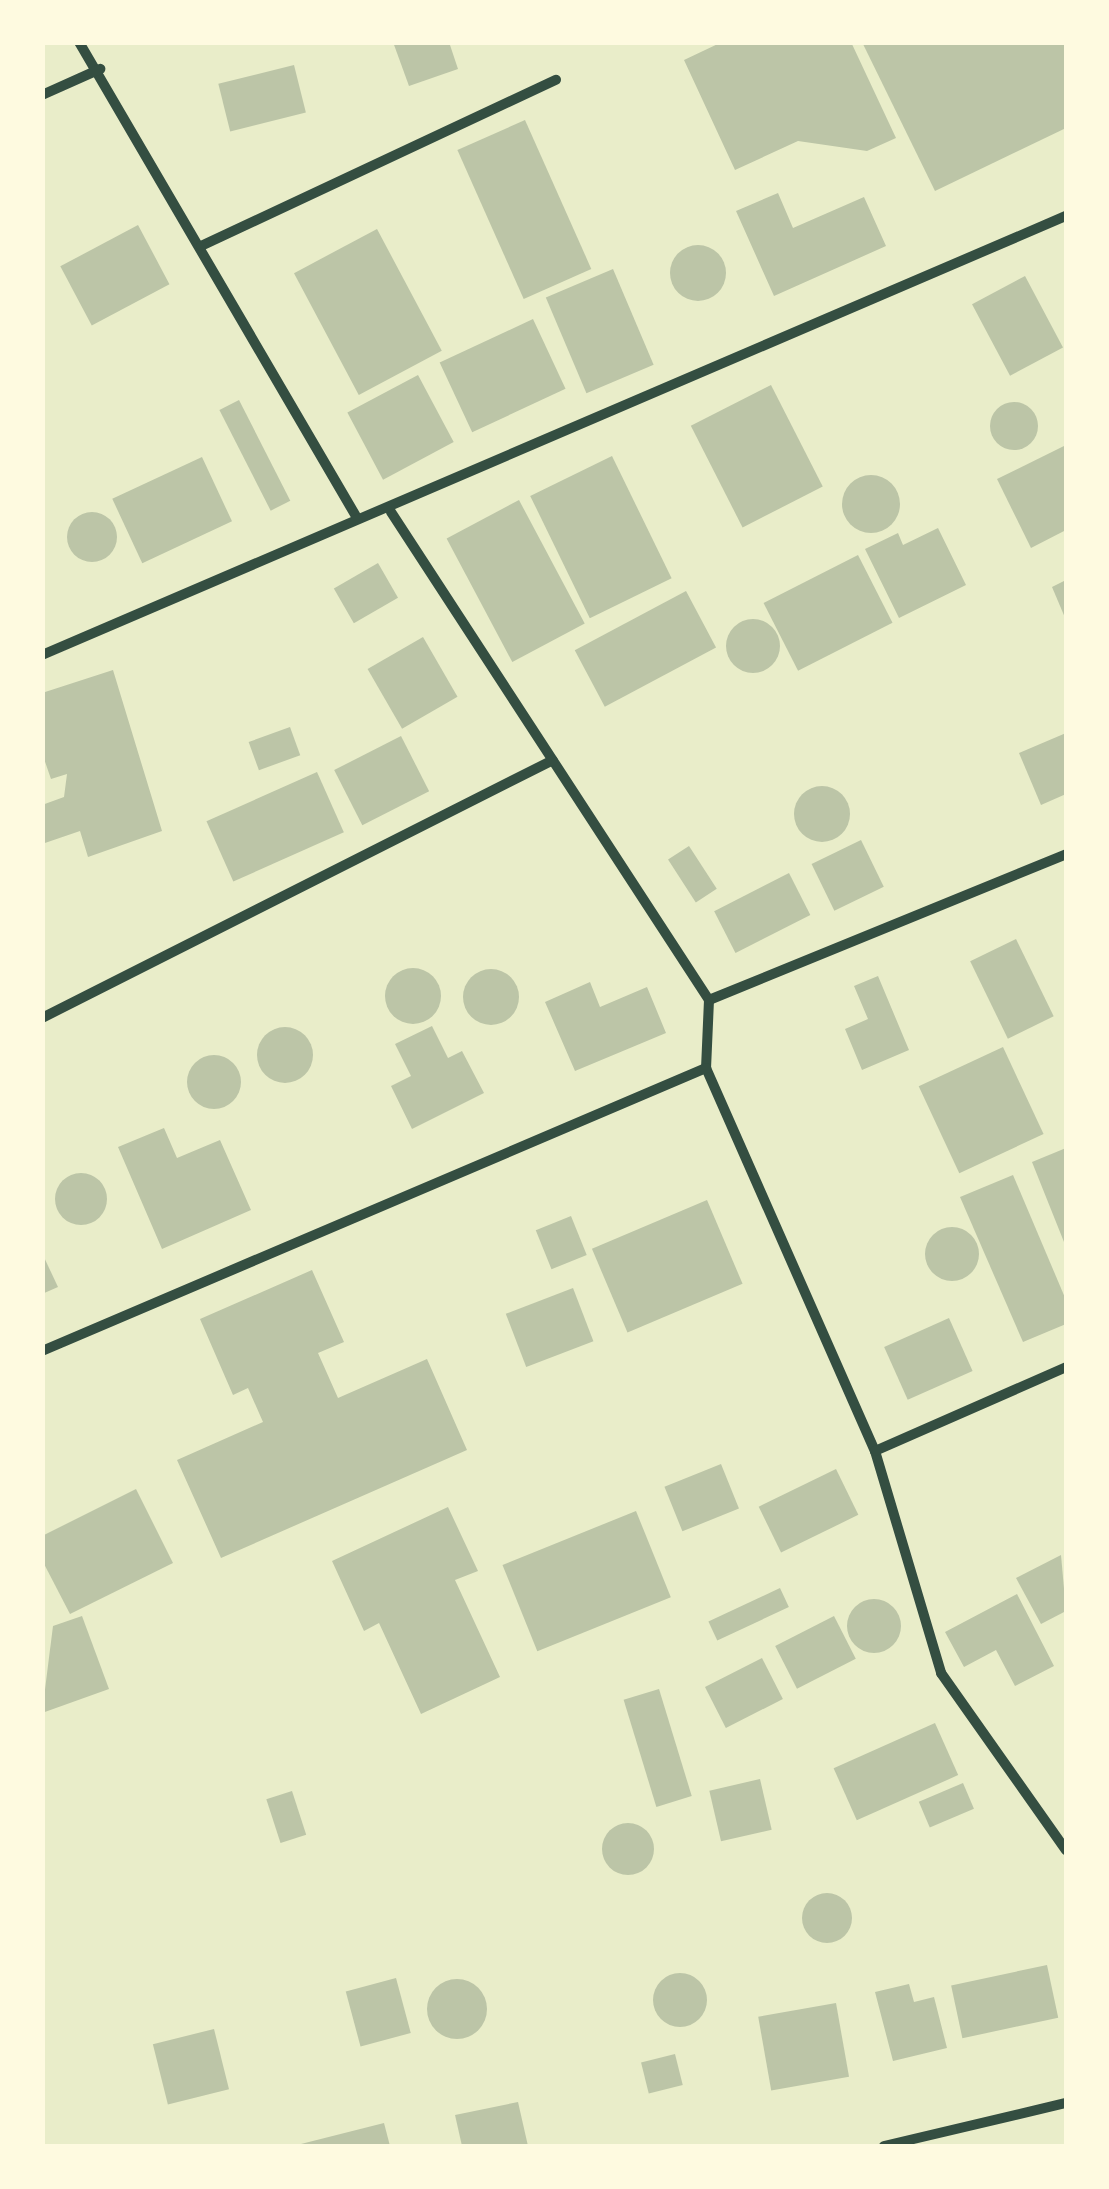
<!DOCTYPE html>
<html>
<head>
<meta charset="utf-8">
<style>
  body { margin:0 }
  #map { position:relative; width:1109px; height:2189px; overflow:hidden; background:#e9edc9; font-family:"Noto Serif",serif }
  div>[style] { position:absolute }
  .building>* { inset:0; background:#bcc5a7; transform-origin:0 0 }
  .round { border-radius:50% }
  .minor>* { height:10px; margin:-5px; padding:0 5px; transform-origin:5px; border-radius:5px; background:#344e41 }
  span { translate:-50% -50%; white-space:nowrap; text-align:center; line-height:1.15; -webkit-text-stroke:10px #fefae0; paint-order:stroke }
  .frame { position:absolute; inset:0; border:45px solid #fefae0; pointer-events:none }
</style>
</head>
<body>
<div id="map">
  <div class="building">
    <i style="clip-path:polygon(393px 42px,449px 42px,458px 69px,409px 86px)"></i>
    <i style="clip-path:polygon(722px 42px,851px 42px,896px 138px,867px 151px,798px 141px,735px 170px,684px 60px)"></i>
    <i style="clip-path:polygon(862px 42px,1066px 42px,1066px 128px,935px 191px)"></i>
    <i style="left:294px;top:65px;width:49px;height:78px;rotate:76deg"></i>
    <i style="left:525px;top:120px;width:163px;height:74px;rotate:66deg"></i>
    <i style="clip-path:polygon(778px 193px,793px 228px,864px 197px,886px 246px,774px 296px,736px 211px)"></i>
    <i style="left:138px;top:225px;width:67px;height:88px;rotate:62deg"></i>
    <i style="left:377px;top:229px;width:138px;height:94px;rotate:62deg"></i>
    <i class="round" style="left:670px;top:245px;width:56px;height:56px"></i>
    <i style="left:613px;top:269px;width:104px;height:73px;rotate:67deg"></i>
    <i style="left:1025px;top:276px;width:81px;height:60px;rotate:62deg"></i>
    <i style="left:533px;top:319px;width:77px;height:103px;rotate:65deg"></i>
    <i style="left:418px;top:375px;width:76px;height:80px;rotate:62deg"></i>
    <i style="left:771px;top:385px;width:114px;height:90px;rotate:63deg"></i>
    <i style="left:239px;top:400px;width:113px;height:22px;rotate:63deg"></i>
    <i class="round" style="left:990px;top:402px;width:48px;height:48px"></i>
    <i style="clip-path:polygon(1066px 445px,1066px 530px,1031px 548px,997px 479px)"></i>
    <i style="left:612px;top:456px;width:136px;height:91px;rotate:64deg"></i>
    <i style="left:202px;top:457px;width:71px;height:99px;rotate:65deg"></i>
    <i class="round" style="left:842px;top:475px;width:58px;height:58px"></i>
    <i style="left:519px;top:500px;width:140px;height:82px;rotate:62deg"></i>
    <i class="round" style="left:67px;top:512px;width:50px;height:50px"></i>
    <i style="clip-path:polygon(938px 528px,966px 585px,899px 618px,865px 549px,898px 533px,903px 545px)"></i>
    <i style="left:858px;top:555px;width:76px;height:106px;rotate:63deg"></i>
    <i style="left:378px;top:563px;width:40px;height:51px;rotate:60deg"></i>
    <i style="clip-path:polygon(1066px 580px,1066px 620px,1052px 587px)"></i>
    <i style="left:686px;top:591px;width:64px;height:126px;rotate:62deg"></i>
    <i class="round" style="left:726px;top:619px;width:54px;height:54px"></i>
    <i style="left:423px;top:637px;width:69px;height:64px;rotate:60deg"></i>
    <i style="clip-path:polygon(113px 670px,162px 831px,88px 857px,80px 831px,42px 844px,42px 805px,64px 797px,67px 774px,51px 779px,42px 753px,42px 693px)"></i>
    <i style="left:290px;top:727px;width:30px;height:44px;rotate:70deg"></i>
    <i style="clip-path:polygon(1066px 733px,1066px 794px,1041px 805px,1019px 753px)"></i>
    <i style="left:401px;top:736px;width:62px;height:75px;rotate:63deg"></i>
    <i style="left:317px;top:772px;width:66px;height:121px;rotate:66deg"></i>
    <i class="round" style="left:794px;top:786px;width:56px;height:56px"></i>
    <i style="left:861px;top:840px;width:52px;height:55px;rotate:64deg"></i>
    <i style="left:689px;top:846px;width:51px;height:25px;rotate:57deg"></i>
    <i style="left:789px;top:873px;width:47px;height:84px;rotate:63deg"></i>
    <i style="left:1016px;top:939px;width:86px;height:51px;rotate:64deg"></i>
    <i class="round" style="left:385px;top:968px;width:56px;height:56px"></i>
    <i class="round" style="left:463px;top:969px;width:56px;height:56px"></i>
    <i style="clip-path:polygon(878px 976px,909px 1050px,862px 1070px,845px 1029px,868px 1019px,854px 986px)"></i>
    <i style="clip-path:polygon(590px 982px,600px 1007px,647px 987px,666px 1033px,575px 1071px,545px 1002px)"></i>
    <i style="clip-path:polygon(432px 1026px,448px 1058px,462px 1051px,484px 1093px,412px 1129px,391px 1086px,411px 1076px,395px 1044px)"></i>
    <i class="round" style="left:257px;top:1027px;width:56px;height:56px"></i>
    <i style="left:1003px;top:1047px;width:96px;height:93px;rotate:65deg"></i>
    <i class="round" style="left:187px;top:1055px;width:54px;height:54px"></i>
    <i style="clip-path:polygon(164px 1128px,177px 1158px,220px 1140px,251px 1210px,162px 1249px,118px 1147px)"></i>
    <i style="clip-path:polygon(1066px 1148px,1066px 1247px,1032px 1162px)"></i>
    <i class="round" style="left:55px;top:1173px;width:52px;height:52px"></i>
    <i style="clip-path:polygon(1013px 1175px,1066px 1300px,1066px 1324px,1023px 1342px,960px 1197px)"></i>
    <i style="left:707px;top:1200px;width:91px;height:125px;rotate:67deg"></i>
    <i style="left:571px;top:1216px;width:42px;height:38px;rotate:68deg"></i>
    <i class="round" style="left:925px;top:1227px;width:54px;height:54px"></i>
    <i style="clip-path:polygon(42px 1253px,58px 1287px,42px 1294px)"></i>
    <i style="clip-path:polygon(312px 1270px,344px 1342px,318px 1353px,338px 1398px,427px 1359px,467px 1450px,221px 1558px,177px 1460px,263px 1422px,248px 1388px,233px 1395px,200px 1319px)"></i>
    <i style="left:573px;top:1288px;width:57px;height:72px;rotate:69deg"></i>
    <i style="left:949px;top:1318px;width:58px;height:71px;rotate:66deg"></i>
    <i style="left:721px;top:1464px;width:48px;height:61px;rotate:68deg"></i>
    <i style="left:836px;top:1469px;width:51px;height:86px;rotate:64deg"></i>
    <i style="clip-path:polygon(136px 1489px,173px 1563px,70px 1614px,42px 1560px,42px 1536px)"></i>
    <i style="clip-path:polygon(448px 1507px,478px 1571px,455px 1580px,500px 1677px,421px 1714px,379px 1623px,364px 1631px,332px 1561px)"></i>
    <i style="left:636px;top:1511px;width:93px;height:144px;rotate:68deg"></i>
    <i style="clip-path:polygon(1061px 1555px,1066px 1611px,1041px 1624px,1016px 1578px)"></i>
    <i style="left:780px;top:1588px;width:21px;height:79px;rotate:65deg"></i>
    <i style="clip-path:polygon(1017px 1594px,1054px 1666px,1015px 1686px,996px 1650px,964px 1667px,945px 1632px)"></i>
    <i class="round" style="left:847px;top:1599px;width:54px;height:54px"></i>
    <i style="clip-path:polygon(82px 1616px,109px 1689px,42px 1713px,53px 1626px)"></i>
    <i style="left:834px;top:1616px;width:48px;height:66px;rotate:63deg"></i>
    <i style="left:762px;top:1658px;width:46px;height:64px;rotate:63deg"></i>
    <i style="left:659px;top:1689px;width:112px;height:37px;rotate:73deg"></i>
    <i style="left:935px;top:1723px;width:57px;height:111px;rotate:66deg"></i>
    <i style="left:760px;top:1779px;width:52px;height:52px;rotate:77deg"></i>
    <i style="left:963px;top:1783px;width:28px;height:48px;rotate:67deg"></i>
    <i style="left:292px;top:1791px;width:46px;height:27px;rotate:72deg"></i>
    <i class="round" style="left:602px;top:1823px;width:52px;height:52px"></i>
    <i class="round" style="left:802px;top:1893px;width:50px;height:50px"></i>
    <i style="left:1047px;top:1965px;width:54px;height:98px;rotate:78deg"></i>
    <i class="round" style="left:653px;top:1973px;width:54px;height:54px"></i>
    <i style="left:396px;top:1978px;width:57px;height:52px;rotate:75deg"></i>
    <i class="round" style="left:427px;top:1979px;width:60px;height:60px"></i>
    <i style="clip-path:polygon(909px 1984px,914px 2002px,934px 1997px,947px 2048px,893px 2061px,875px 1992px)"></i>
    <i style="left:836px;top:2003px;width:75px;height:79px;rotate:80deg"></i>
    <i style="left:214px;top:2029px;width:62px;height:63px;rotate:76deg"></i>
    <i style="left:675px;top:2054px;width:32px;height:35px;rotate:76deg"></i>
    <i style="clip-path:polygon(518px 2102px,528px 2146px,462px 2146px,455px 2115px)"></i>
    <i style="clip-path:polygon(384px 2123px,390px 2146px,297px 2146px,297px 2145px)"></i>
  </div>
  <div class="minor">
    <i style="left:79px;top:42px;width:551px;rotate:59.71deg"></i>
    <i style="left:42px;top:95px;width:64px;rotate:-24.1deg"></i>
    <i style="left:201px;top:246px;width:392px;rotate:-25.1deg"></i>
    <i style="left:391px;top:512px;width:582px;rotate:56.91deg"></i>
    <i style="left:709px;top:1000px;width:68px;rotate:92.5deg"></i>
    <i style="left:706px;top:1068px;width:419px;rotate:66.2deg"></i>
    <i style="left:875px;top:1451px;width:232px;rotate:73.4deg"></i>
    <i style="left:941px;top:1673px;width:217px;rotate:54.8deg"></i>
    <i style="left:42px;top:655px;width:1114px;rotate:-23.21deg"></i>
    <i style="left:709px;top:1000px;width:386px;rotate:-22.2deg"></i>
    <i style="left:42px;top:1018px;width:572px;rotate:-26.79deg"></i>
    <i style="left:42px;top:1351px;width:722px;rotate:-23.08deg"></i>
    <i style="left:875px;top:1451px;width:209px;rotate:-23.7deg"></i>
    <i style="left:884px;top:2146px;width:187px;rotate:-13.3deg"></i>
  </div>
  <div class="frame"></div>
</div>
</body>
</html>
